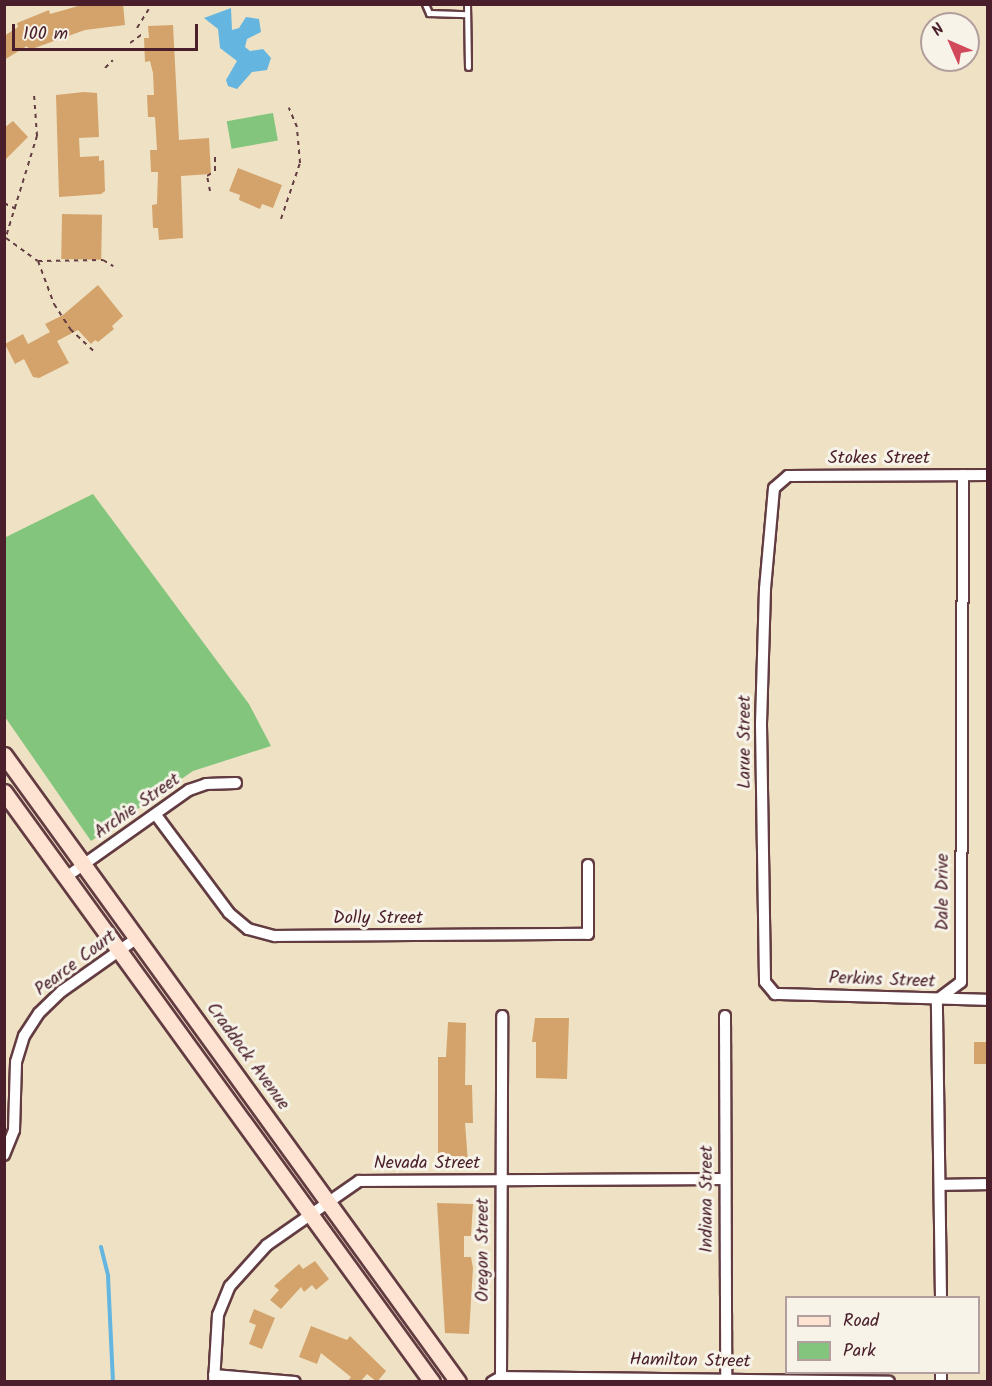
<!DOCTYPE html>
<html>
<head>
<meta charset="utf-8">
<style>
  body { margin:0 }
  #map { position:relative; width:992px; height:1386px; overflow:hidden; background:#efe2c4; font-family:Kalam,sans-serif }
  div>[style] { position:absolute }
  .green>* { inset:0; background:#83c57d; transform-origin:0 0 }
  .water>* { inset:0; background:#64b5df }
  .stream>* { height:4px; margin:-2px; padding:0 2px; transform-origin:2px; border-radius:2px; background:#64b5df }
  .building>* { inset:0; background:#d3a36b; transform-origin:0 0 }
  .path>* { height:2px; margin-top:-1px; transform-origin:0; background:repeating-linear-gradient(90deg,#633c42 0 4.5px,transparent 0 9px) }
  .roads { filter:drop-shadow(2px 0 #633c42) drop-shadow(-2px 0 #633c42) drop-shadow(0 2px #633c42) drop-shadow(0 -2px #633c42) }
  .lane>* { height:5px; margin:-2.5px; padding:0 2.5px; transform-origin:2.5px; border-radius:2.5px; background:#fff }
  .street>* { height:10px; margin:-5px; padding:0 5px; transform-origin:5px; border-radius:5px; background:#fff }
  .secondary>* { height:15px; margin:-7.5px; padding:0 7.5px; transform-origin:7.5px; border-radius:7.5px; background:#fee3d2 }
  span { translate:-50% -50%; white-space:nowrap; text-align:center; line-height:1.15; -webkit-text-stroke:6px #f7f3e8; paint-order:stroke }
  .street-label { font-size:18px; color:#4a1f2b }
  .frame { position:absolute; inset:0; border:6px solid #4a1f2b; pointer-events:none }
  .legend { position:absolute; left:785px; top:1296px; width:195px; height:78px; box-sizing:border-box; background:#f7f3e8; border:2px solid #b29e9c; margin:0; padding:8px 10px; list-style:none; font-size:18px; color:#4a1f2b }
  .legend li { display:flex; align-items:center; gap:12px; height:30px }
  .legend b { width:30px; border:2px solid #b29e9c }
  .north { position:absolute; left:920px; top:12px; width:60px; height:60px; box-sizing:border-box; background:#f7f3e8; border:2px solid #b29e9c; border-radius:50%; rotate:315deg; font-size:16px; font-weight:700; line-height:24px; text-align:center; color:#4a1f2b }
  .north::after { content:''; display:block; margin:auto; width:21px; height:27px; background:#d1495b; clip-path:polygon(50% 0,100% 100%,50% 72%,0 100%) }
  .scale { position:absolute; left:12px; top:24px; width:186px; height:27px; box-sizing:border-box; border:3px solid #4a1f2b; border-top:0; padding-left:8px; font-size:18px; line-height:21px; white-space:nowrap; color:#4a1f2b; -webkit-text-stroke:4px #f7f3e8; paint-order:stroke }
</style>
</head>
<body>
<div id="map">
  <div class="green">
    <i style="left:273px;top:113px;width:28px;height:47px;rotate:80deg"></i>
    <i style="clip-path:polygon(93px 494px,249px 704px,271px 746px,193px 771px,91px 841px,5px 717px,4px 538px)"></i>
  </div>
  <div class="water">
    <i style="clip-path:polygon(231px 8px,232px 30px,239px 28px,246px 17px,259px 19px,261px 32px,247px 39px,245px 47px,250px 51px,263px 49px,271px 58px,267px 70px,252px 72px,237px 89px,228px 86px,226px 80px,237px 61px,220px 48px,218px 29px,204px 18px)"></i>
  </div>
  <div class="stream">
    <i style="left:101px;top:1247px;width:30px;rotate:76deg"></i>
    <i style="left:108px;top:1276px;width:106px;rotate:87.3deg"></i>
  </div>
  <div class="building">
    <i style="clip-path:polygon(85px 4px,123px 4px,125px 25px,85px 30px,29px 50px,27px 46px,4px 60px,4px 36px,18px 27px,17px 23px,49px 10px,50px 14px)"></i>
    <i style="clip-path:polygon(173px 25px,179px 140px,209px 138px,211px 174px,181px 176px,183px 238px,159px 240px,158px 228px,153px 228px,152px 205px,157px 204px,158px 172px,151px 172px,150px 150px,157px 150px,155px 117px,148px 117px,147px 95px,154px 95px,153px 73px,150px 61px,145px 62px,144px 38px,149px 38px,148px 26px)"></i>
    <i style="clip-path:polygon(84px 92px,97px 93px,99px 137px,79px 138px,80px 157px,99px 156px,99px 161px,104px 160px,105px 191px,101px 194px,59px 197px,56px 95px)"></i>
    <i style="clip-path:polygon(13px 121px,28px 137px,4px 161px,4px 128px)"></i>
    <i style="clip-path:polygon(238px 168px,282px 185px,273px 208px,262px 204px,260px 209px,239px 200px,240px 195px,229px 191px)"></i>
    <i style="left:62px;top:214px;width:40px;height:45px;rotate:1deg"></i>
    <i style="clip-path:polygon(98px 285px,123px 316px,112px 326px,114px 329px,98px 342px,95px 340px,91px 344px,78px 330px,57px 341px,69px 363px,39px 378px,33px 377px,24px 359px,15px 364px,5px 344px,23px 334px,28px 344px,50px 332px,45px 324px,63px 315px)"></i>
    <i style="clip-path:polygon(535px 1018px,569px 1018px,567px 1079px,536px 1078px,536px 1042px,532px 1042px)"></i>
    <i style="clip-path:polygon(448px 1022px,466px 1023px,465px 1085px,472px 1085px,473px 1123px,465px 1123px,468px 1162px,438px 1161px,438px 1057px,446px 1057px)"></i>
    <i style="left:974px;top:1042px;width:13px;height:22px"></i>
    <i style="clip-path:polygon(437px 1203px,473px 1204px,471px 1236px,464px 1236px,464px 1257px,471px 1257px,473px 1268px,469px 1334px,445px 1333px)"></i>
    <i style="clip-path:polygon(315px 1261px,329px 1279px,316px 1290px,312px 1285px,304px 1292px,301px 1287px,281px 1309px,270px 1300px,279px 1290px,274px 1286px,299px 1264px,303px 1269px)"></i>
    <i style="clip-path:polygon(254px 1309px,275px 1318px,262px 1349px,249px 1344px,256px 1325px,249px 1322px)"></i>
    <i style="clip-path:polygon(311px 1326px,347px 1340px,350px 1336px,386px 1371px,377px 1382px,367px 1374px,360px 1382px,347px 1382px,351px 1377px,321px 1353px,317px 1364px,299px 1357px)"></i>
  </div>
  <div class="path">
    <i style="left:137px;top:28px;width:22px;rotate:-58deg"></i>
    <i style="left:130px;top:43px;width:14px;rotate:-36deg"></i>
    <i style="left:105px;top:68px;width:11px;rotate:-45deg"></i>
    <i style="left:210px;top:191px;width:15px;rotate:-101deg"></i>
    <i style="left:207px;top:176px;width:9px;rotate:-32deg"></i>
    <i style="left:215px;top:171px;width:14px;rotate:-90deg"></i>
    <i style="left:4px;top:203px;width:13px;rotate:27deg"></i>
    <i style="left:281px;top:219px;width:59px;rotate:-71.3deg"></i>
    <i style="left:300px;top:163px;width:36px;rotate:-95deg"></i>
    <i style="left:297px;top:127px;width:21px;rotate:-113deg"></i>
    <i style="left:6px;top:238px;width:39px;rotate:36deg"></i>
    <i style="left:38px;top:261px;width:65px;rotate:-0.9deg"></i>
    <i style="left:103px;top:260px;width:12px;rotate:31deg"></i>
    <i style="left:4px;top:243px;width:112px;rotate:-72.9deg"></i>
    <i style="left:37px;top:136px;width:42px;rotate:-94.1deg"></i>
    <i style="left:38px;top:261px;width:46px;rotate:69.6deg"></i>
    <i style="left:54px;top:304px;width:30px;rotate:57deg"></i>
    <i style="left:70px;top:329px;width:33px;rotate:43deg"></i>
  </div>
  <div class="roads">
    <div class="lane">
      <i style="left:425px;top:4px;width:10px;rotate:66deg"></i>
      <i style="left:429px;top:13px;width:38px;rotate:2deg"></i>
      <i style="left:467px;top:4px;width:63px;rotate:89.1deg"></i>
    </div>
    <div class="street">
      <i style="left:988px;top:475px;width:200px;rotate:179.7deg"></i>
      <i style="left:788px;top:476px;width:18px;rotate:139deg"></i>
      <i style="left:774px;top:488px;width:101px;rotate:95.1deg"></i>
      <i style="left:765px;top:589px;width:136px;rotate:91.7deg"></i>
      <i style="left:761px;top:725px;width:257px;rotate:89.1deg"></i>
      <i style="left:765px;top:982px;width:16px;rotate:50deg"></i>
      <i style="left:775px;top:994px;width:213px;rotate:1.6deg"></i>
      <i style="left:156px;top:815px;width:122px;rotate:53.3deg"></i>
      <i style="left:229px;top:913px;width:25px;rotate:40deg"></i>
      <i style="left:248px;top:929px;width:28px;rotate:15deg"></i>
      <i style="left:275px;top:936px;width:313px;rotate:-0.4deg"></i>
      <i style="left:588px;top:934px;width:69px;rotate:-90deg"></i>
      <i style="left:66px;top:877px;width:151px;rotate:-35.3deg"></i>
      <i style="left:189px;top:790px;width:18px;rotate:-19deg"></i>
      <i style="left:206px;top:784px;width:30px;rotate:-2deg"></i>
      <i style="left:725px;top:1016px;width:366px;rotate:89.8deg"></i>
      <i style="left:4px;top:1155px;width:27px;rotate:-68deg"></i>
      <i style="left:14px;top:1130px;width:68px;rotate:-88.3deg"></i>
      <i style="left:16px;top:1062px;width:27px;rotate:-73deg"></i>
      <i style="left:24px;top:1036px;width:27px;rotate:-57deg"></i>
      <i style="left:39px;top:1013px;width:32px;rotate:-44deg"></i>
      <i style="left:62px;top:991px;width:92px;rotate:-35.2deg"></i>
      <i style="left:940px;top:1185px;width:48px;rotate:-1.2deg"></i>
      <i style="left:941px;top:1298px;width:298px;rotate:-90.8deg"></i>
      <i style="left:937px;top:1000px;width:30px;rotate:-37deg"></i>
      <i style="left:961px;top:982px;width:507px;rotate:-89.77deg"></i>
      <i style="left:941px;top:1372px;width:10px;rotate:90deg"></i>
      <i style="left:214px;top:1375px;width:81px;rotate:4.9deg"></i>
      <i style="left:501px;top:1377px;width:361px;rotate:-89.8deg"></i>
      <i style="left:214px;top:1382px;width:67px;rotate:-86.6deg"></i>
      <i style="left:218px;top:1315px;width:31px;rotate:-68deg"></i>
      <i style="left:230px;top:1286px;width:55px;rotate:-47.9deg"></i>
      <i style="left:267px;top:1245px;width:112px;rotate:-34.8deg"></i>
      <i style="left:359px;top:1181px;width:365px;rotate:-0.3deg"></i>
      <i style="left:492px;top:1382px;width:10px;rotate:-29deg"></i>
      <i style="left:501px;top:1377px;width:388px;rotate:0.7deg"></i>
    </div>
    <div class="secondary">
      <i style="left:4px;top:755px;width:774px;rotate:54.09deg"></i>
      <i style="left:4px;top:792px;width:729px;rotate:54.04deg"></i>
    </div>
  </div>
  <div class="street-label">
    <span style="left:879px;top:459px">Stokes Street</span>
    <span style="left:746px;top:742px;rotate:-90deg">Larue Street</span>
    <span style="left:138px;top:807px;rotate:-35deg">Archie Street</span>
    <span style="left:944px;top:892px;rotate:-90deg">Dale Drive</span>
    <span style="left:378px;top:919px">Dolly Street</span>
    <span style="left:76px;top:964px;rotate:-37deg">Pearce Court</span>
    <span style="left:882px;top:981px;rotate:2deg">Perkins Street</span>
    <span style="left:247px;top:1057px;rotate:54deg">Craddock Avenue</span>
    <span style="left:427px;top:1164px">Nevada Street</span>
    <span style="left:708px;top:1199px;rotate:-90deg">Indiana Street</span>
    <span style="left:484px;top:1250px;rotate:-90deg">Oregon Street</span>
    <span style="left:690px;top:1362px;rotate:1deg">Hamilton Street</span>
  </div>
  <div class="frame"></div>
  <ul class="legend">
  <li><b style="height:8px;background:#fee3d2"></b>Road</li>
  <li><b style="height:16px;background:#83c57d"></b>Park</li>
  </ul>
  <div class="north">N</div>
  <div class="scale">100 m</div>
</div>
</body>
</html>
